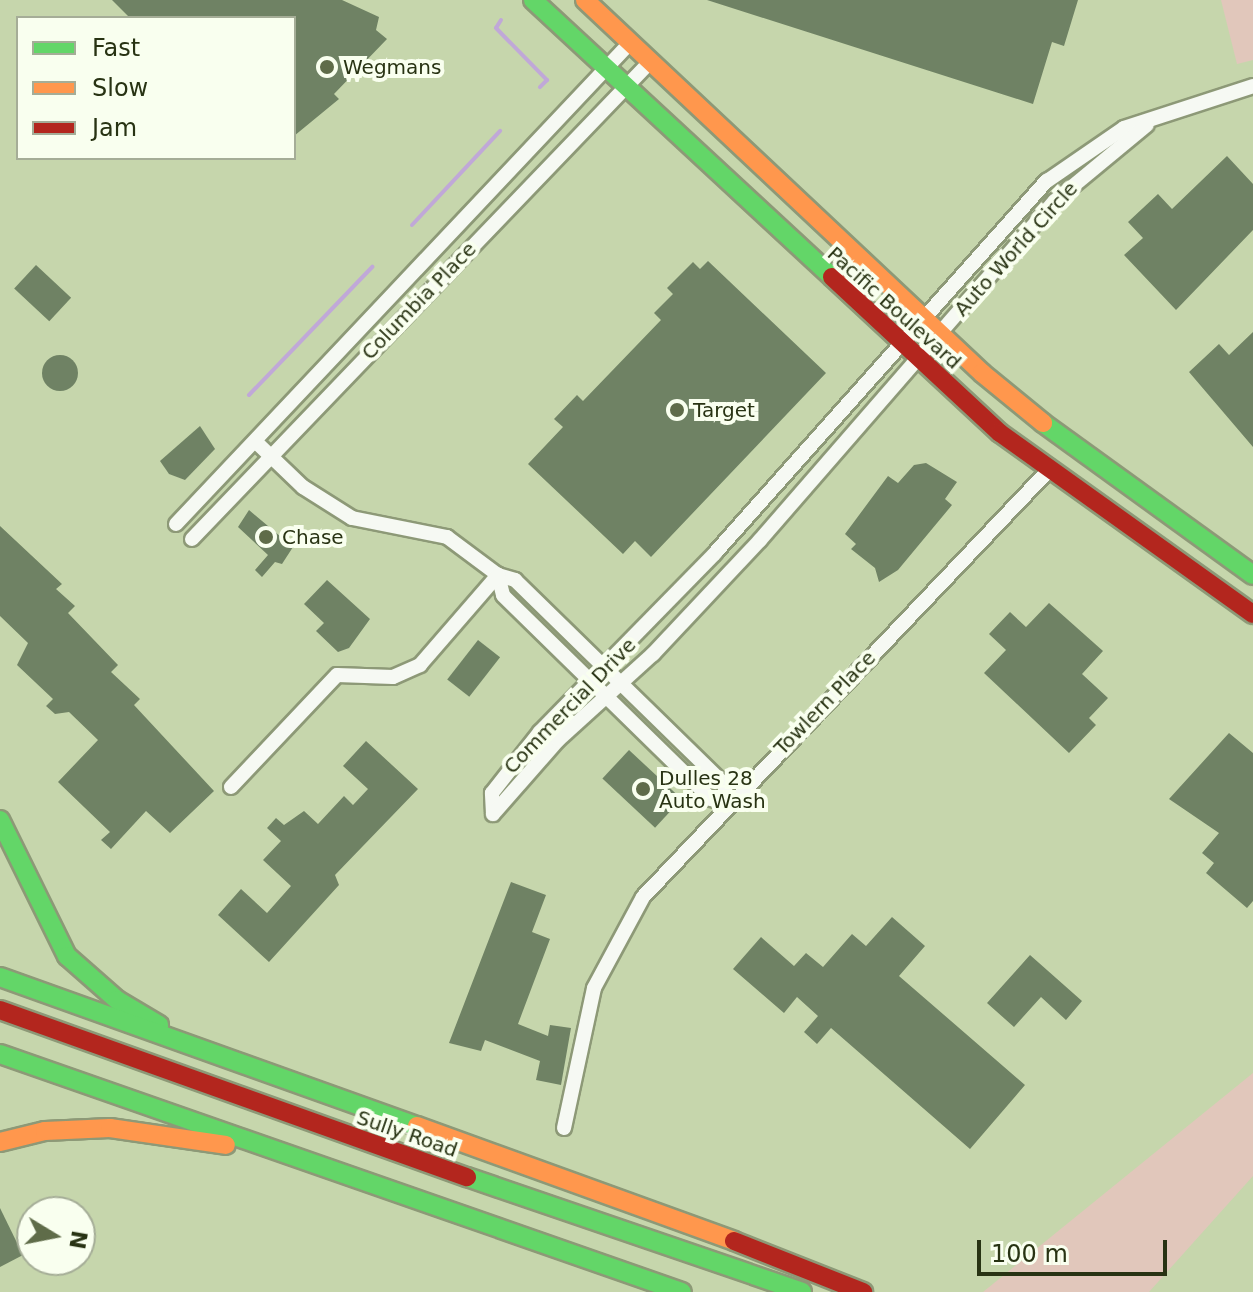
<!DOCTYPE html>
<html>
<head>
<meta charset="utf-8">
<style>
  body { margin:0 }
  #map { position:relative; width:1253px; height:1292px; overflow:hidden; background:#c6d6ac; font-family:"DejaVu Sans",sans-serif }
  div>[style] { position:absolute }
  .green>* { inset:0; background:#e1c7bb }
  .stream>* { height:4px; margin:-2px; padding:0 2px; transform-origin:2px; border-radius:2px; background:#c0a8d8 }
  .building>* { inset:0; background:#6f8264; transform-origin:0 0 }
  .round { border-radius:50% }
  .roads { filter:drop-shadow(2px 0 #8d9977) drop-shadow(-2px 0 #8d9977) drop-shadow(0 2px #8d9977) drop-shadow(0 -2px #8d9977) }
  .street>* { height:14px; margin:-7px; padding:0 7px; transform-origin:7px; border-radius:7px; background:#f6f9f3 }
  .fast>* { height:18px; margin:-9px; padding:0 9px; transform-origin:9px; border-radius:9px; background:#63d668 }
  .slow>* { height:18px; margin:-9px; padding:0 9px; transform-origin:9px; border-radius:9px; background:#ff974d }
  .jam>* { height:18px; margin:-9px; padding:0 9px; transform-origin:9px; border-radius:9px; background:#b3261e }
  .dots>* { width:22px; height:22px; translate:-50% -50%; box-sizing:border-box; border:4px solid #f9ffef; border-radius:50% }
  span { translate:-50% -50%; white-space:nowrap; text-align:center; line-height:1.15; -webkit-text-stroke:8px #f9ffef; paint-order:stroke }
  .poi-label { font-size:20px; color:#283313 }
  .left { translate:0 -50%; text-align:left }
  .street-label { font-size:20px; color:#283313 }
  .legend { position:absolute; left:16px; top:16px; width:280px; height:144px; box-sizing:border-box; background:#f9ffef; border:2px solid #a5ad97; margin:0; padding:10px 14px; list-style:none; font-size:24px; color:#283313 }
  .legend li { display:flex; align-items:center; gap:16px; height:40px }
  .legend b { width:40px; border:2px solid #a5ad97 }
  .north { position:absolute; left:16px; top:1196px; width:80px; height:80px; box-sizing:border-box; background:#f9ffef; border:2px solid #a5ad97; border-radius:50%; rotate:100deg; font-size:22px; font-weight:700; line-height:32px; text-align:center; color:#283313 }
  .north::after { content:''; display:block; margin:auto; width:28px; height:36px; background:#5f6c49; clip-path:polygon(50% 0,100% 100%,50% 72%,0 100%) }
  .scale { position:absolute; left:977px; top:1240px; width:190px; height:36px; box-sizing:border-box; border:4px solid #283313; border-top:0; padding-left:10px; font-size:24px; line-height:28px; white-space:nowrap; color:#283313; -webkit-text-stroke:6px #f9ffef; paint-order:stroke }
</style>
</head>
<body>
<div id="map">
  <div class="green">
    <i style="clip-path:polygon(1221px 0,1253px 0,1253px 60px,1237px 64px)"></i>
    <i style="clip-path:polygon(1253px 1073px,1253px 1176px,1149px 1292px,983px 1292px)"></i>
  </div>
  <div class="stream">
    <i style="left:501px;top:20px;width:9px;rotate:122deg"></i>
    <i style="left:496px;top:28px;width:73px;rotate:45.6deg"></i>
    <i style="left:547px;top:80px;width:10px;rotate:135deg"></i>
    <i style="left:412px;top:225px;width:129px;rotate:-46.9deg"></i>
    <i style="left:249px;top:395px;width:178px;rotate:-46.1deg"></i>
  </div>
  <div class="building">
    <i style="clip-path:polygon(112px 0,342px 0,379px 17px,376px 30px,387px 39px,334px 94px,339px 99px,294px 136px,294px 18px,130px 18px)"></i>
    <i style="clip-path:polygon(707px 0,1078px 0,1064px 46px,1052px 42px,1033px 104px)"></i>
    <i style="clip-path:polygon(1227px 156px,1253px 184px,1253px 230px,1176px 310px,1124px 255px,1143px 238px,1128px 222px,1158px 194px,1172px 209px)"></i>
    <i style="clip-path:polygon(708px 261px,826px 373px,651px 557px,635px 541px,623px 554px,528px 464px,563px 427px,554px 419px,577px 395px,583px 401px,661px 320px,654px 313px,673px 294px,667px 288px,693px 262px,700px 269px)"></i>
    <i style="left:36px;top:265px;width:48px;height:32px;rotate:43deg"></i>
    <i style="clip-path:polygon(1253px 332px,1253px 447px,1189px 372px,1219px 344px,1229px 355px)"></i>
    <i class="round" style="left:42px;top:355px;width:36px;height:36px"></i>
    <i style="clip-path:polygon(200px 426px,215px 449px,185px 480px,169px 474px,160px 461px)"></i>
    <i style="clip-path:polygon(926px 463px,957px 482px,945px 499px,952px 505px,898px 570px,879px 582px,875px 568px,851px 549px,856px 544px,845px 534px,888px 476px,898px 483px,914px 465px)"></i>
    <i style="clip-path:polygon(249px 510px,293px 547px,282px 564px,275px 562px,262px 577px,255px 570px,268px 555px,238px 527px)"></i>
    <i style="clip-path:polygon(0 526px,62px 584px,56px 589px,75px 606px,68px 613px,118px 665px,111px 672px,140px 699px,134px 705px,214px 791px,170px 833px,146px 811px,111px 849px,101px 840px,110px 832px,58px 782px,98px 740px,69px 712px,55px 714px,46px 706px,53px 699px,17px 665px,28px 643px,0 616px)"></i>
    <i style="clip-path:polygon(327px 580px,370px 619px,349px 648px,338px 652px,316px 631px,324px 623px,304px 604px)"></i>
    <i style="clip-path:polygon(1049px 603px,1103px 651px,1082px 674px,1108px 698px,1089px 718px,1096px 725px,1069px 753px,984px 673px,1006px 650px,989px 634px,1010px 612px,1026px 627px)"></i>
    <i style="left:478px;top:640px;width:28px;height:50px;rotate:38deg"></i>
    <i style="clip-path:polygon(1229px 733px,1253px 753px,1253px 901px,1247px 908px,1206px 873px,1214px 863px,1202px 853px,1219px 833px,1169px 799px)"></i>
    <i style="clip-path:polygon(366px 741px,418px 789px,335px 875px,339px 885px,269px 962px,218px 915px,241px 889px,267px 913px,291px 886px,263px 860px,281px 841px,267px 828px,276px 818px,284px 825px,304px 811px,318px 824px,344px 796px,353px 805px,368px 789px,343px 766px)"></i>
    <i style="left:629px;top:750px;width:72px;height:39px;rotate:43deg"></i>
    <i style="clip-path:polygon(511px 882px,546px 895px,532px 932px,550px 939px,518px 1024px,548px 1036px,550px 1025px,571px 1028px,561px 1085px,536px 1080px,540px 1061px,485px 1040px,481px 1051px,449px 1043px)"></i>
    <i style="clip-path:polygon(892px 917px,925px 946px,899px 976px,1025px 1085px,970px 1149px,831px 1028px,817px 1044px,804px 1032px,818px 1016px,797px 997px,784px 1013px,733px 969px,761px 937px,794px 966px,806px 953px,823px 967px,852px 934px,866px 946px)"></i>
    <i style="clip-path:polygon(1030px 955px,1082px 1001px,1066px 1020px,1041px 997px,1014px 1027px,987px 1003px)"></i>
    <i style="clip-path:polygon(0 1208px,23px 1255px,0 1267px)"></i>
  </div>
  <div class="roads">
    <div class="street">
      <i style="left:256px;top:442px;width:65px;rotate:43.8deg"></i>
      <i style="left:303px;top:487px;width:58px;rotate:32.3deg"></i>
      <i style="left:352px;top:518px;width:97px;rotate:11.3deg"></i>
      <i style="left:447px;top:537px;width:64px;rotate:36.7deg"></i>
      <i style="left:498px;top:575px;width:18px;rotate:16deg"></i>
      <i style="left:515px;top:580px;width:292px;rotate:44.3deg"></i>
      <i style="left:724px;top:784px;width:19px;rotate:78deg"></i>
      <i style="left:728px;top:803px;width:17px;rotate:-167deg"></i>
      <i style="left:711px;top:799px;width:291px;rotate:-135.6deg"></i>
      <i style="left:503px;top:595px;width:21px;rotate:-104deg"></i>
      <i style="left:176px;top:524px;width:659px;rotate:-46.66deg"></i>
      <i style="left:192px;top:539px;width:658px;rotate:-46.17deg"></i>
      <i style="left:231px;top:787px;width:154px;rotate:-46.6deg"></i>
      <i style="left:337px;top:675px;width:56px;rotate:2deg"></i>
      <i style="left:393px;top:677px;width:30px;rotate:-24deg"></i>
      <i style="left:420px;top:665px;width:119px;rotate:-49.1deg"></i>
      <i style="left:493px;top:814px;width:21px;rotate:-93deg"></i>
      <i style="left:492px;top:793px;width:78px;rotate:-51.8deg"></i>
      <i style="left:540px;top:732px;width:250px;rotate:-45.6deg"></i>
      <i style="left:715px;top:553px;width:499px;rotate:-48.3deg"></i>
      <i style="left:1047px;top:181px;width:93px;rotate:-34.5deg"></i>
      <i style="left:1124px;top:128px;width:136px;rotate:-18deg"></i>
      <i style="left:493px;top:814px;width:98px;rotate:-48.7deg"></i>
      <i style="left:558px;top:740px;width:128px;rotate:-42.2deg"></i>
      <i style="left:653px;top:654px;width:156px;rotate:-46.8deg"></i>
      <i style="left:760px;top:540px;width:449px;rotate:-49deg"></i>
      <i style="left:1055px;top:201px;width:119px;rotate:-39.6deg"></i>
      <i style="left:564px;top:1128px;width:143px;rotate:-77.9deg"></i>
      <i style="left:594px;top:988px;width:103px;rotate:-61.7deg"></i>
      <i style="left:643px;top:897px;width:588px;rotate:-46.45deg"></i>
    </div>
    <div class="fast">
      <i style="left:533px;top:0;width:408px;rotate:42.8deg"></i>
      <i style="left:1043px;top:423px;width:259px;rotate:35.9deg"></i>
      <i style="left:0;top:820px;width:152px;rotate:63.8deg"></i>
      <i style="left:67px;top:956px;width:67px;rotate:41.3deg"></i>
      <i style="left:117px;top:1000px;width:49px;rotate:30.8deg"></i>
      <i style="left:0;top:977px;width:443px;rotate:19.7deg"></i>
      <i style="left:0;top:1054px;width:722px;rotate:19.24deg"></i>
      <i style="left:467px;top:1177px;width:354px;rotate:18.9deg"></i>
    </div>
    <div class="slow">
      <i style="left:585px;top:0;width:545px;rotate:43.21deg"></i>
      <i style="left:982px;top:373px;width:79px;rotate:39.3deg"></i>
      <i style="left:417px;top:1126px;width:337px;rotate:19.9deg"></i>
      <i style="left:0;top:1142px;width:46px;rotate:-13.7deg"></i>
      <i style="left:45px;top:1131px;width:65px;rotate:-2.6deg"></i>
      <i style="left:110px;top:1128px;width:117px;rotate:8.3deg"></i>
    </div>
    <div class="jam">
      <i style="left:832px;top:277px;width:229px;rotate:42.9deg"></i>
      <i style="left:1000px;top:433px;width:311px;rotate:35.6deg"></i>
      <i style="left:0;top:1010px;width:496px;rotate:19.7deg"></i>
      <i style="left:734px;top:1241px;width:139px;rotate:21.6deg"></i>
    </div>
  </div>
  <div class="dots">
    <i style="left:327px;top:67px;background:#5f6c49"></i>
    <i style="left:677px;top:410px;background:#5f6c49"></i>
    <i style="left:266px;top:537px;background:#5f6c49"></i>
    <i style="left:643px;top:789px;background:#5f6c49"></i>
  </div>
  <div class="poi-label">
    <span class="left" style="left:343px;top:67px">Wegmans</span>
    <span class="left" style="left:693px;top:410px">Target</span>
    <span class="left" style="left:282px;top:537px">Chase</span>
    <span class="left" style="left:659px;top:790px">Dulles 28<br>Auto Wash</span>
  </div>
  <div class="street-label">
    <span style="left:1016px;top:249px;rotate:-48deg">Auto World Circle</span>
    <span style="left:419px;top:301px;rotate:-46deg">Columbia Place</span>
    <span style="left:894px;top:308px;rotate:42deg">Pacific Boulevard</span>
    <span style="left:825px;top:703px;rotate:-46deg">Towlern Place</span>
    <span style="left:570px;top:706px;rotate:-46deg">Commercial Drive</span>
    <span style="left:407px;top:1134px;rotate:19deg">Sully Road</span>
  </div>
  <ul class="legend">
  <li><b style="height:10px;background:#63d668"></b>Fast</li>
  <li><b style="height:10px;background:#ff974d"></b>Slow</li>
  <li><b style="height:10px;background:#b3261e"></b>Jam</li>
  </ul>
  <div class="north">N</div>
  <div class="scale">100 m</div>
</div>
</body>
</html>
